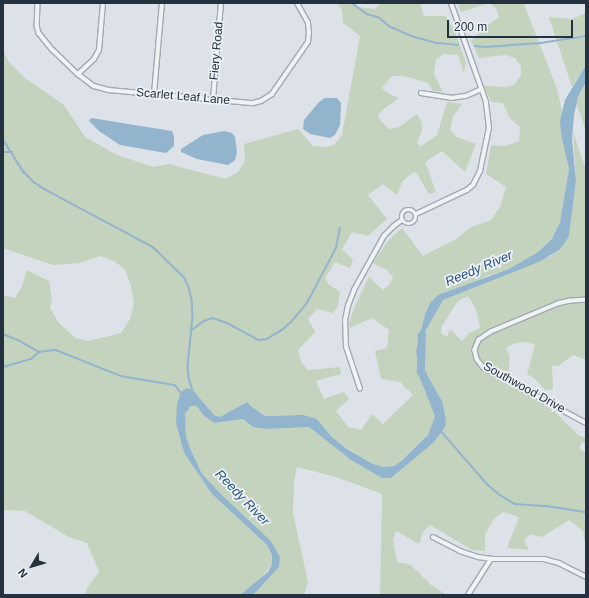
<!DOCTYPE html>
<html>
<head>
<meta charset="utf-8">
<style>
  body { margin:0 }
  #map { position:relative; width:589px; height:598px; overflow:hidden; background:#dde2e8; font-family:Arial,sans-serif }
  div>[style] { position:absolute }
  .green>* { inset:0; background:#c4d3bd }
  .water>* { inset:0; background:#93b4cd }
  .stream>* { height:1.5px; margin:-0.75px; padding:0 0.75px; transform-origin:0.75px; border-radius:0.75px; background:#93b4cd }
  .river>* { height:8px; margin:-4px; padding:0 4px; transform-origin:4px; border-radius:4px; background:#93b4cd }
  .roads { filter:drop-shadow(1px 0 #a2a9b2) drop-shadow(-1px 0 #a2a9b2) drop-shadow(0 1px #a2a9b2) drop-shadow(0 -1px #a2a9b2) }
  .street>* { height:3.5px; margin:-1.75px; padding:0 1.75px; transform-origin:1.75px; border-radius:1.75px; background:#f0f3f6 }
  .street>.ring { margin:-1.75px; padding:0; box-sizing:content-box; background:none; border:3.5px solid #f0f3f6; border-radius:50% }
  span { translate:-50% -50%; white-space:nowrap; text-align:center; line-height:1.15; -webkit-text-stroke:3.5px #ecf1f6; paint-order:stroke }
  .street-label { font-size:12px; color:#243140 }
  .water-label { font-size:13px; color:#2a5479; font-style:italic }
  .frame { position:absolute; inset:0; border:4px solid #243140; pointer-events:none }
  .north { position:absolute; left:12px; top:546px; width:40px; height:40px; -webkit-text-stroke:3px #ecf1f6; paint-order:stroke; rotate:232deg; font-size:11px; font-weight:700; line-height:16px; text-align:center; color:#243140 }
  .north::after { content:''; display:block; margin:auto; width:14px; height:18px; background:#243140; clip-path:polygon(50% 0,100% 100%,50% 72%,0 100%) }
  .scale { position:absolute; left:447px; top:20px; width:126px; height:18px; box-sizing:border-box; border:2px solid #243140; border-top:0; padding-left:5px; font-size:12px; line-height:14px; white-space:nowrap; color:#243140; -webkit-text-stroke:3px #ecf1f6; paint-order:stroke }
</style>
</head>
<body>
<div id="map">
  <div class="green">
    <i style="clip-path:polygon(337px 3px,354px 3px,357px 7px,375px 9px,381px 3px,420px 3px,424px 16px,445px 16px,455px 31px,466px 63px,464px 73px,458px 55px,443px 54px,436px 60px,434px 74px,443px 92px,433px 91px,428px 83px,404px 76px,392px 76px,382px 88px,389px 94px,399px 98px,385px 108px,378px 115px,381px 121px,389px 129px,399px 127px,417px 114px,422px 123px,422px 131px,417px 142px,420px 147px,437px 135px,447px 102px,462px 104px,453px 117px,450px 130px,457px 137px,476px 144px,465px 172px,442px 151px,425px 162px,436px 192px,429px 194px,416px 172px,411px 174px,402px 182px,397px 195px,383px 184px,368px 195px,387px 219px,368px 236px,352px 232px,342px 249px,353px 260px,350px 268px,335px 262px,325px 278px,329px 285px,340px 291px,338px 306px,333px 313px,317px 309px,308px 319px,315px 332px,298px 350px,301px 362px,308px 370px,340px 367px,341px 374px,316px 381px,324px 399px,344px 392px,349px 399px,336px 411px,348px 427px,361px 430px,372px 414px,383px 424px,413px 395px,400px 382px,381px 379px,375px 351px,387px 348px,389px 330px,372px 318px,350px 328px,349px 323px,354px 308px,369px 277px,383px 290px,390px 284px,393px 277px,387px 270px,373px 263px,387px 242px,402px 228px,423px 256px,456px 239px,471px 227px,491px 220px,500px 207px,506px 187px,486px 174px,491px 145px,506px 146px,519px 141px,520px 127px,509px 117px,503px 103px,491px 102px,484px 86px,508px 87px,514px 85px,521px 75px,521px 66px,515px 58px,505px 55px,479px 58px,471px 41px,486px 26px,499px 17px,496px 8px,489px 3px,461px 12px,458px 3px,523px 3px,524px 4px,557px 89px,562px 111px,560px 120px,569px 169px,560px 222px,552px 239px,538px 252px,509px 269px,487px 276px,430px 303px,425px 314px,416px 351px,424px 390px,432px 405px,435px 416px,428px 435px,395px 466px,384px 467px,373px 464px,347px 448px,331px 436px,317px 419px,292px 415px,265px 416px,252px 407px,247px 402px,220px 417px,214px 415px,193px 390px,176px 423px,184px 453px,212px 494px,267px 545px,272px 555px,272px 564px,259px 581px,240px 595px,85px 595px,87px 588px,99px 572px,87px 543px,69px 537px,25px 511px,3px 510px,3px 295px,15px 298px,22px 286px,27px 270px,49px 281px,52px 300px,50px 308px,58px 322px,75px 338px,89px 341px,121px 333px,130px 319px,134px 303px,131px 286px,125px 270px,116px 262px,101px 256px,79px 263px,53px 265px,3px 248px,3px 50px,9px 62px,25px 78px,64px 105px,85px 137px,117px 155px,154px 167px,169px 164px,226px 179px,238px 172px,245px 161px,244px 144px,298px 129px,313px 146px,325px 147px,334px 145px,342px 135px,360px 36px,343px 23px,342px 10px)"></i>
    <i style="clip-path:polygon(586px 13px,586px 65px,572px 87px,549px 17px,572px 19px)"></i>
    <i style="clip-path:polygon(586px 82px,586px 131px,576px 103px)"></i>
    <i style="clip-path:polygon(evenodd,573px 132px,586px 170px,586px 360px,573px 355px,558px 366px,552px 366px,553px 389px,545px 390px,534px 378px,527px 374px,535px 345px,526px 342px,515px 343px,506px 348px,510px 356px,508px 376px,535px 392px,578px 435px,586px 438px,586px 444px,582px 442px,579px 448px,586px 453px,586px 547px,583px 531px,569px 520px,542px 537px,531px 534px,524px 540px,529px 550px,507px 548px,519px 517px,503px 512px,494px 519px,485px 534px,485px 551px,472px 550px,430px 525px,423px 532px,419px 544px,396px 531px,393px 540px,397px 562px,411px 565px,431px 585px,447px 595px,380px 595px,382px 494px,336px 477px,297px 467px,294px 483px,293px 513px,308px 582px,304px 595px,253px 595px,279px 567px,280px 557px,271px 541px,223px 496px,202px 474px,190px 448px,186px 436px,185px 414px,191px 406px,197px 406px,203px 415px,214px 423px,243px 419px,253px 427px,268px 429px,309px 427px,351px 460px,382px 478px,391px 478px,404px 467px,446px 419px,442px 401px,422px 366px,420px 356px,426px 330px,442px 300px,551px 256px,559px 250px,569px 236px,576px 181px,573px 132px,468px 296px,476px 309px,480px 328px,469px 333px,462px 341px,450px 329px,447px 337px,441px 333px,442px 326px,457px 302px,468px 296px)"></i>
  </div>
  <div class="water">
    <i style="clip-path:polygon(586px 65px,586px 82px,578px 97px,574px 115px,572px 140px,576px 181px,569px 236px,564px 244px,559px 250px,541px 261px,443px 300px,426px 330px,420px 355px,422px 366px,442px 401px,446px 419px,445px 427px,433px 443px,391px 478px,382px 478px,351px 460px,309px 427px,268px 429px,253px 427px,243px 419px,214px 423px,203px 415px,197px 406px,191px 406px,185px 414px,186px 436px,190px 448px,202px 474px,223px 496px,271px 541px,280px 557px,279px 567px,253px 595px,240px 595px,268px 572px,272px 564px,272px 555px,267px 545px,212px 494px,184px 453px,176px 423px,177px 404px,181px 392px,187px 388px,193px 390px,214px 415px,220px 417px,247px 402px,252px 407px,265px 416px,303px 415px,317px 419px,331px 436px,347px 449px,373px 464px,384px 467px,394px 466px,401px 461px,428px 435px,435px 416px,419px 376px,416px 351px,425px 314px,430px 303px,438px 295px,509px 269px,538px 252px,552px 239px,560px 222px,569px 169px,561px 134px,560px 120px,565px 100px)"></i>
    <i style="clip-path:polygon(325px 98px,337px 98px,341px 103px,340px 125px,335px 135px,330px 138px,310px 134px,303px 129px,304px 120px,319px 102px)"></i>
    <i style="clip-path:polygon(91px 118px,172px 131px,174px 136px,174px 146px,166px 153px,120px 145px,99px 131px,89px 121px)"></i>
    <i style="clip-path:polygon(224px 131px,232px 133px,235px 137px,237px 152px,235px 160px,228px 165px,197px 159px,181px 152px,181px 149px,203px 135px)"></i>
  </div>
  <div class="stream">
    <i style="left:352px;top:3px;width:19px;rotate:36deg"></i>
    <i style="left:367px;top:14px;width:14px;rotate:17deg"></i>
    <i style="left:380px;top:18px;width:12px;rotate:42deg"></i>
    <i style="left:389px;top:26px;width:24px;rotate:24deg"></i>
    <i style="left:411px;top:36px;width:27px;rotate:15deg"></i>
    <i style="left:437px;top:43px;width:21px;rotate:5deg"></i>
    <i style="left:475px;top:46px;width:10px;rotate:6deg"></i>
    <i style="left:485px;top:47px;width:56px;rotate:-4.1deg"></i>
    <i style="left:541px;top:43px;width:46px;rotate:-8.8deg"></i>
    <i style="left:3px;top:139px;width:39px;rotate:58deg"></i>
    <i style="left:24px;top:172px;width:14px;rotate:45deg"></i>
    <i style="left:34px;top:182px;width:14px;rotate:34deg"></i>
    <i style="left:46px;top:190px;width:121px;rotate:28deg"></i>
    <i style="left:153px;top:247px;width:43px;rotate:44.1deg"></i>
    <i style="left:184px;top:277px;width:11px;rotate:63deg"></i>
    <i style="left:189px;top:287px;width:13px;rotate:77deg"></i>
    <i style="left:192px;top:300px;width:17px;rotate:87deg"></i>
    <i style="left:193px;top:317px;width:49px;rotate:95.8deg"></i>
    <i style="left:188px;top:366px;width:12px;rotate:85deg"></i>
    <i style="left:189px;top:378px;width:14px;rotate:73deg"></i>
    <i style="left:3px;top:152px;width:9px"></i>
    <i style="left:192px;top:330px;width:15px;rotate:-37deg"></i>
    <i style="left:204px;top:321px;width:9px;rotate:-18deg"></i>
    <i style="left:213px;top:318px;width:15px;rotate:20deg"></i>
    <i style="left:227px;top:323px;width:36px;rotate:28deg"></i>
    <i style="left:259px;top:340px;width:8px;rotate:-7deg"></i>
    <i style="left:267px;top:339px;width:17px;rotate:-31deg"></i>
    <i style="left:282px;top:330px;width:13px;rotate:-42deg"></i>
    <i style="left:292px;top:321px;width:23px;rotate:-50deg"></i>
    <i style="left:307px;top:303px;width:62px;rotate:-62.2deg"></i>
    <i style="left:336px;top:248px;width:20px;rotate:-79deg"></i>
    <i style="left:3px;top:334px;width:18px;rotate:22deg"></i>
    <i style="left:20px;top:341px;width:22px;rotate:30deg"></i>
    <i style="left:39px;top:352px;width:17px;rotate:-7deg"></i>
    <i style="left:56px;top:350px;width:70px;rotate:21.8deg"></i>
    <i style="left:121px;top:376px;width:55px;rotate:9.5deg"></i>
    <i style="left:175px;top:385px;width:11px;rotate:52deg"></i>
    <i style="left:3px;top:367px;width:29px;rotate:-16deg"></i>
    <i style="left:31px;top:359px;width:11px;rotate:-41deg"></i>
    <i style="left:441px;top:431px;width:70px;rotate:49deg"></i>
    <i style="left:487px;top:484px;width:17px;rotate:40deg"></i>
    <i style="left:500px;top:495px;width:17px;rotate:31deg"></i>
    <i style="left:515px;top:504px;width:32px;rotate:4deg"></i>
    <i style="left:547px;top:506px;width:39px;rotate:9deg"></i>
  </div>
  <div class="river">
    <i style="left:422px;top:335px;width:37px;rotate:92deg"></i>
    <i style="left:421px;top:372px;width:4px;rotate:56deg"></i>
  </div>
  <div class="roads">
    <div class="street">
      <i style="left:38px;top:3px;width:23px;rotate:92deg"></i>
      <i style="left:37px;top:26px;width:7px;rotate:74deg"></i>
      <i style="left:39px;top:33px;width:22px;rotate:51deg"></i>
      <i style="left:53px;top:50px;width:35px;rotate:44deg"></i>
      <i style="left:78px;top:74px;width:20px;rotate:37deg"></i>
      <i style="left:94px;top:86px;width:16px;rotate:15deg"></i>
      <i style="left:109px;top:90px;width:145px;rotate:5.2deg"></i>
      <i style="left:253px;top:103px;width:8px;rotate:-14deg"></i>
      <i style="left:261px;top:101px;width:13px;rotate:-32deg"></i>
      <i style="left:272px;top:94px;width:63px;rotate:-55.3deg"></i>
      <i style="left:308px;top:42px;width:9px;rotate:-84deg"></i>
      <i style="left:309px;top:33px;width:10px;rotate:-96deg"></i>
      <i style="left:308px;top:23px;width:23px;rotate:-119deg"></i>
      <i style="left:78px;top:74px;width:22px;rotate:-43deg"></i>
      <i style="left:94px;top:59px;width:10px;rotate:-61deg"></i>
      <i style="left:99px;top:50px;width:47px;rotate:-85.1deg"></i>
      <i style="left:421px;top:93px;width:30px;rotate:9deg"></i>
      <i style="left:451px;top:98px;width:15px;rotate:-8deg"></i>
      <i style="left:466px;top:96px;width:17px;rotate:-24deg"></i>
      <i style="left:154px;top:94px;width:91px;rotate:-85deg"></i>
      <i style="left:213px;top:100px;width:97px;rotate:-85.3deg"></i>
      <i class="ring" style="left:402px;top:210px;width:10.5px;height:10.5px"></i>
      <i style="left:416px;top:214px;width:56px;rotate:-25.2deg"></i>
      <i style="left:467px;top:190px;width:8px;rotate:-40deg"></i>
      <i style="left:473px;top:185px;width:16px;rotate:-63deg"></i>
      <i style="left:480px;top:171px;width:44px;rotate:-78.2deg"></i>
      <i style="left:489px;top:128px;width:26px;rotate:-97deg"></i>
      <i style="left:486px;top:102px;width:105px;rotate:-109.5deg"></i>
      <i style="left:586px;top:300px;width:16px;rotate:176deg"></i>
      <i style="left:570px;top:301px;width:12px;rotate:166deg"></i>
      <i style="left:558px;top:304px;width:73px;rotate:157.3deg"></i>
      <i style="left:491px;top:332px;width:14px;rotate:146deg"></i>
      <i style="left:479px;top:340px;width:11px;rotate:112deg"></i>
      <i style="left:475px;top:350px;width:9px;rotate:77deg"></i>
      <i style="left:477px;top:359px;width:10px;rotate:53deg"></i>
      <i style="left:483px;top:367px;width:117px;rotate:28.5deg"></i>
      <i style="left:360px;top:389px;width:44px;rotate:-108.4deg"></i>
      <i style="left:346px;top:347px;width:27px;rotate:-92deg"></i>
      <i style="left:345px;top:320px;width:14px;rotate:-78deg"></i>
      <i style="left:348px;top:306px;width:17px;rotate:-69deg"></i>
      <i style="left:354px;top:290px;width:62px;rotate:-60.9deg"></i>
      <i style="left:384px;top:236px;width:14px;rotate:-45deg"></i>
      <i style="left:394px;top:226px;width:10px;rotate:-37deg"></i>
      <i style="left:433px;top:537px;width:30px;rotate:27deg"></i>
      <i style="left:460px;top:551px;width:20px;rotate:18deg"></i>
      <i style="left:479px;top:557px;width:12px;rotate:9deg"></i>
      <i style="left:491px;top:559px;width:53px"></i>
      <i style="left:544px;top:559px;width:16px;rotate:15deg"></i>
      <i style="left:559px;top:563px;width:30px;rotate:27deg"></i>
      <i style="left:468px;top:595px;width:43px;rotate:-57.4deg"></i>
    </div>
  </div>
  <div class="street-label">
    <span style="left:217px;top:51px;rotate:-85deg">Fiery Road</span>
    <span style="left:183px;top:97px;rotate:5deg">Scarlet Leaf Lane</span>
    <span style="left:524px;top:388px;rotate:29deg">Southwood Drive</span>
  </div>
  <div class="water-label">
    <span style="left:479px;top:269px;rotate:-23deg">Reedy River</span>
    <span style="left:242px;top:498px;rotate:46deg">Reedy River</span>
  </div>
  <div class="frame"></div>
  <div class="north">N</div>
  <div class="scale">200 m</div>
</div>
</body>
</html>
